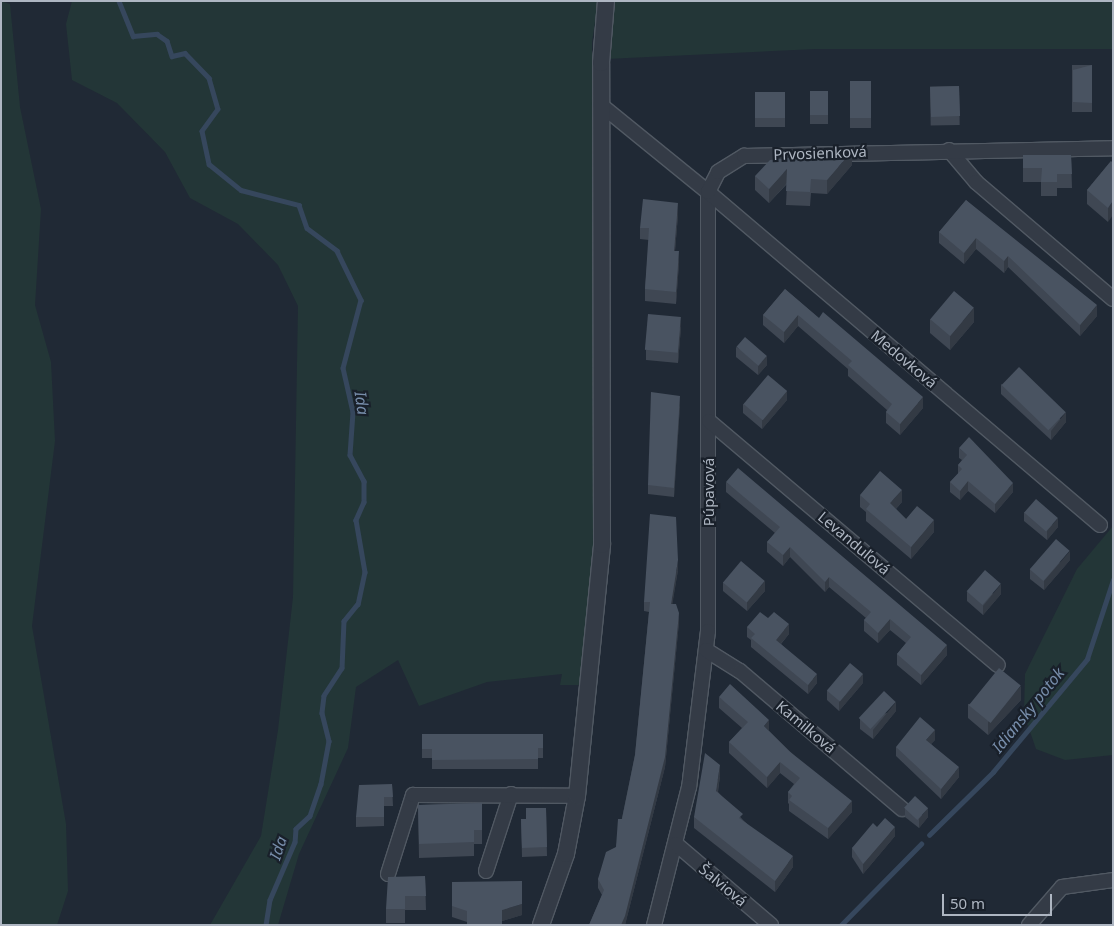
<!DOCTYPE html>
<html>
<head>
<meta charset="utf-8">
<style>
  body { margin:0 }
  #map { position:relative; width:1114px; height:926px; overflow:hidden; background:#202935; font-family:"Noto Sans",sans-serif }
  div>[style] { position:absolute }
  .green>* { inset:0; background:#233637 }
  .stream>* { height:4.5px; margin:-2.25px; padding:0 2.25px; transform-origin:2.25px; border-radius:2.25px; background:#36475d }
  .roads { filter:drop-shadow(1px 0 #515963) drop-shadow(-1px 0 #515963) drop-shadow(0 1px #515963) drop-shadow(0 -1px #515963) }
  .minor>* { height:14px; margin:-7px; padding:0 7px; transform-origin:7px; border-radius:7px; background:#343b46 }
  .tertiary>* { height:16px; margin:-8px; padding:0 8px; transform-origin:8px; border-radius:8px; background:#343b46 }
  .wall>* { inset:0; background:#3f4753; transform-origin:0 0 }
  .shaded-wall>* { inset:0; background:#333a44 }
  .building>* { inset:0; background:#495361; transform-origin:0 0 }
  span { translate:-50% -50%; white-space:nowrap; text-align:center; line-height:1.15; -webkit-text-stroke:4.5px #19202a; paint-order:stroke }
  .street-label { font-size:15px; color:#aeb6c2 }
  .water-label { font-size:16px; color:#778daa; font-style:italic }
  .frame { position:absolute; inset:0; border:2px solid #aeb6c2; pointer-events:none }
  .scale { position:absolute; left:942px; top:894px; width:110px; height:22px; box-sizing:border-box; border:2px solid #aeb6c2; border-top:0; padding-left:6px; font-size:15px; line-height:18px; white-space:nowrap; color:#aeb6c2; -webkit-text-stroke:4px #19202a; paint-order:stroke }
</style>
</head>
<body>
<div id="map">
  <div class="green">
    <i style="clip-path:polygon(1px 1px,10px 4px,20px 107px,41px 209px,35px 305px,51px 362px,55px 441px,32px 626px,66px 824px,68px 891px,57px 925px,1px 925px)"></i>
    <i style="clip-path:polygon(72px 1px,598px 1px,592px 42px,595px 529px,583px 685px,560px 685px,562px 674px,487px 682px,419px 706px,398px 660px,356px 687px,348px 748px,299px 854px,278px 925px,210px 925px,261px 836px,278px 730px,293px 597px,298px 306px,278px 265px,238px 224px,190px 198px,165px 152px,117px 103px,72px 80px,66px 24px)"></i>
    <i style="clip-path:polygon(613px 1px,1113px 1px,1113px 49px,816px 49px,606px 59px)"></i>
    <i style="clip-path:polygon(1113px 526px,1113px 755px,1065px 760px,1036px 749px,1024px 714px,1025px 674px,1077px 569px)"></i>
  </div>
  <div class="stream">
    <i style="left:119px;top:1px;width:38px;rotate:68deg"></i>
    <i style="left:133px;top:36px;width:24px;rotate:-5deg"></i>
    <i style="left:157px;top:34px;width:12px;rotate:35deg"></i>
    <i style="left:167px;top:41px;width:16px;rotate:72deg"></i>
    <i style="left:172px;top:56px;width:13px;rotate:-13deg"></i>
    <i style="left:185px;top:53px;width:35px;rotate:46deg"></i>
    <i style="left:209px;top:78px;width:32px;rotate:74deg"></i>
    <i style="left:218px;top:109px;width:27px;rotate:126deg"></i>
    <i style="left:202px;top:131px;width:34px;rotate:78deg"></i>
    <i style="left:209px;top:164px;width:41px;rotate:39.1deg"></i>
    <i style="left:241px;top:190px;width:60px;rotate:14.5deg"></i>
    <i style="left:299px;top:205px;width:24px;rotate:71deg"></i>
    <i style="left:307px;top:228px;width:38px;rotate:37deg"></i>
    <i style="left:337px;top:251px;width:55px;rotate:63.9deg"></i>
    <i style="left:361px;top:300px;width:70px;rotate:104.8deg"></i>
    <i style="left:343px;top:368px;width:45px;rotate:77.2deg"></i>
    <i style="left:353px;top:412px;width:43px;rotate:94deg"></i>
    <i style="left:350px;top:455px;width:30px;rotate:62deg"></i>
    <i style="left:364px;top:481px;width:21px;rotate:90deg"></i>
    <i style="left:364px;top:502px;width:20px;rotate:114deg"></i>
    <i style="left:356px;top:520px;width:53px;rotate:80.2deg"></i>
    <i style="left:365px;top:572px;width:33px;rotate:102deg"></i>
    <i style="left:358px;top:604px;width:22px;rotate:129deg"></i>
    <i style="left:344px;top:621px;width:47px;rotate:92.4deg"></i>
    <i style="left:342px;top:668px;width:33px;rotate:123deg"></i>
    <i style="left:324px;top:696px;width:17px;rotate:97deg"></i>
    <i style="left:322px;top:713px;width:29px;rotate:76deg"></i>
    <i style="left:329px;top:741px;width:44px;rotate:100.5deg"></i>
    <i style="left:321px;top:784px;width:34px;rotate:109deg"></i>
    <i style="left:310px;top:816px;width:19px;rotate:137deg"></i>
    <i style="left:296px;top:829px;width:13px;rotate:94deg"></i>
    <i style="left:295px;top:842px;width:63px;rotate:113.3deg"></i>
    <i style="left:270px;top:900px;width:25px;rotate:99deg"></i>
    <i style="left:929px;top:835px;width:90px;rotate:-44.5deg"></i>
    <i style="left:993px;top:772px;width:147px;rotate:-50.2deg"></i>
    <i style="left:1087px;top:659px;width:83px;rotate:-71.8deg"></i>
    <i style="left:841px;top:925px;width:114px;rotate:-45.4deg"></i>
  </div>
  <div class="roads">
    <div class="minor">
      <i style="left:601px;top:105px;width:138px;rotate:39.1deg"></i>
      <i style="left:708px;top:192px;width:439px;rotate:90deg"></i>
      <i style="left:708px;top:631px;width:157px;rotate:96.9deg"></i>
      <i style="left:689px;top:787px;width:142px;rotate:104.2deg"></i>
      <i style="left:949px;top:150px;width:42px;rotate:49.8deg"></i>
      <i style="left:976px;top:182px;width:180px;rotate:40.5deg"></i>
      <i style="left:709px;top:421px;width:378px;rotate:40.2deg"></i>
      <i style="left:1100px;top:525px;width:514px;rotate:-139.65deg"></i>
      <i style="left:708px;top:192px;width:22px;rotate:-63deg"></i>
      <i style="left:718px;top:172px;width:31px;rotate:-32deg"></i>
      <i style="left:744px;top:156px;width:369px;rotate:-1.2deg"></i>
      <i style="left:706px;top:650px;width:40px;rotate:32deg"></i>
      <i style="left:740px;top:671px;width:213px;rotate:40.4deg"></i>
      <i style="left:676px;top:844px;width:125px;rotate:40.5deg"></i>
      <i style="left:486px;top:871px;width:81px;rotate:-72deg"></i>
      <i style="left:388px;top:874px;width:83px;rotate:-72.4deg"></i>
      <i style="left:413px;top:795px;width:164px;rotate:0.3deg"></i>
      <i style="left:1029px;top:925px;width:50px;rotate:-49deg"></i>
      <i style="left:1062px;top:887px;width:51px;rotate:-7.8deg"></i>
    </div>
    <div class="tertiary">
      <i style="left:541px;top:925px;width:75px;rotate:-70.6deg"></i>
      <i style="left:566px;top:854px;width:59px;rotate:-79.3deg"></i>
      <i style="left:577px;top:796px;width:252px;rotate:-84.3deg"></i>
      <i style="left:602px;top:545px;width:482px;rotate:-90.1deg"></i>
      <i style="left:601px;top:63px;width:62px;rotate:-85.4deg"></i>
    </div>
  </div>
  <div class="wall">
    <i style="left:1092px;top:65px;width:47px;height:20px;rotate:90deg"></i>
    <i style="left:850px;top:81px;width:21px;height:47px"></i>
    <i style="left:959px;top:86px;width:39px;height:29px;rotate:89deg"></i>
    <i style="left:810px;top:91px;width:18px;height:33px"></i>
    <i style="left:755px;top:92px;width:30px;height:35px"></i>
    <i style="clip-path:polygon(1023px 155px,1071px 155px,1072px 188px,1057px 188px,1057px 196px,1041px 196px,1041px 182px,1023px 182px)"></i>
    <i style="clip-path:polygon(1111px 161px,1108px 222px,1087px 204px,1087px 190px)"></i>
    <i style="clip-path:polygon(852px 165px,827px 194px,811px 193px,810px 206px,786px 205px,787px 184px,769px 203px,755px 190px,755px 176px)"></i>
    <i style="clip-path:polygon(966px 200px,1097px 316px,1080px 336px,1008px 267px,1004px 273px,976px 249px,964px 264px,939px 243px,939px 232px)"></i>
    <i style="clip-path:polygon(678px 215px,675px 251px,679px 263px,676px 304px,645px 301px,645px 289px,649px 240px,640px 239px,640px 228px)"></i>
    <i style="clip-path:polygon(785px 289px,923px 408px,900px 435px,886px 423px,886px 412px,887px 410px,848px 376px,848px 369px,798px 326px,784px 343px,763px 325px,763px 315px)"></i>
    <i style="clip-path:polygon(930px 319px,974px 322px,950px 350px,930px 333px)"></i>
    <i style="clip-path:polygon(681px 327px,678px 363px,646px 360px,646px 350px)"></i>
    <i style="clip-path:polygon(736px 347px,767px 365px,758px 375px,736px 357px)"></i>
    <i style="clip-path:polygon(1001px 384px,1066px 422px,1051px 440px,1001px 394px)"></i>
    <i style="clip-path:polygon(787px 400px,762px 429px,743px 413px,743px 404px)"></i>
    <i style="clip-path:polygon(680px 405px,674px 497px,648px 494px,648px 485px)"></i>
    <i style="clip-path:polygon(959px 448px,1013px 492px,995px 513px,968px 491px,960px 500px,950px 492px,950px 482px,958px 474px,958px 465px,962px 460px,959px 458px)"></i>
    <i style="clip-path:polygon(726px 482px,947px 655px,921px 685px,897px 665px,897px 654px,906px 643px,890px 630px,878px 643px,864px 631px,864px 620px,866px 618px,829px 587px,825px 592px,790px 557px,783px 566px,767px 552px,767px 542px,775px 533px,726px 492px)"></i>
    <i style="clip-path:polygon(860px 495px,902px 502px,896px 509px,906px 519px,934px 532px,911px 559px,866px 521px,866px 512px,860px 507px)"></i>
    <i style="clip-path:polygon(1024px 512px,1058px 527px,1047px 540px,1024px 521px)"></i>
    <i style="clip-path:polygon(1070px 560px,1044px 590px,1030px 579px,1030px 569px)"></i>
    <i style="clip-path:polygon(678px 570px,672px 604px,679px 622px,665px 767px,625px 925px,589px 925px,602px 895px,598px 888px,598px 879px,616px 847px,635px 755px,649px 612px,644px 611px,644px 602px)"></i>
    <i style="clip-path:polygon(723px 582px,765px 591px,747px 611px,723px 591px)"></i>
    <i style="clip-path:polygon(967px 592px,1001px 594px,983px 615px,967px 601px)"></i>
    <i style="clip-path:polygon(768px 618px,789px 634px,781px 644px,817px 683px,808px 694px,751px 647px,751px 640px,747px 637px,747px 627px)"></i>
    <i style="clip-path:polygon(863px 683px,839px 711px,827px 700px,827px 691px)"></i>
    <i style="clip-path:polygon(719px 697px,769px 731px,852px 812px,828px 839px,789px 811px,789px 804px,788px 803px,788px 792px,794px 784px,780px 773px,767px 788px,729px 753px,729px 742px,742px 728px,719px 708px)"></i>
    <i style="clip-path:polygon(1021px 700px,988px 735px,968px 718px,968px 704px)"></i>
    <i style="clip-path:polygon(896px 711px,873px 739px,860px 729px,860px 719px)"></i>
    <i style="clip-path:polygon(422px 734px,543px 734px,543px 758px,538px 758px,538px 769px,432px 769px,432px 758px,422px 758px)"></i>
    <i style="clip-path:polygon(935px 740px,931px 744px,959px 777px,941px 799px,896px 756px,896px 747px)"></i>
    <i style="clip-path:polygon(720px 776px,718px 792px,743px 820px,793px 867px,775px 892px,694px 828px,694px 817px)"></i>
    <i style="clip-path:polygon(392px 784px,393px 806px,384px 806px,384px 826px,356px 827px,356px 817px)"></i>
    <i style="clip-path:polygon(482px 803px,482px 844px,474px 844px,474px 856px,419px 858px,418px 805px)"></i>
    <i style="clip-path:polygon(546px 808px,547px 856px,522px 857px,521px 819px,526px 819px)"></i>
    <i style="clip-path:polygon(905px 808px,928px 817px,919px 828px,905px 817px)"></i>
    <i style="clip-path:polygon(877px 827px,895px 836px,863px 874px,852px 857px,852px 848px)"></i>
    <i style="clip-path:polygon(425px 876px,426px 910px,405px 910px,405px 923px,386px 923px,386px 909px)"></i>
    <i style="clip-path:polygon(452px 882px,522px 915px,502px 921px,467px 922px,452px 917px)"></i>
  </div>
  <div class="shaded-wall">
    <i style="clip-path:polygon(852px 151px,852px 165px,827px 194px,827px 180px)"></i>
    <i style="clip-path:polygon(787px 169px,787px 183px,769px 203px,769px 189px)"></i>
    <i style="clip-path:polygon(1113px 201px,1113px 215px,1108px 222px,1108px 208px)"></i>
    <i style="clip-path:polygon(678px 203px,678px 215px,674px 262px,674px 251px)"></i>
    <i style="clip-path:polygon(976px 238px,976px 249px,964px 264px,964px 253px)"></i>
    <i style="clip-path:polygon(679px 251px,679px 263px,676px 304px,676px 292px)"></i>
    <i style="clip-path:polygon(1008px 256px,1008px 267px,1004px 273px,1004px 261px)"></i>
    <i style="clip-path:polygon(1097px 305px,1097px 316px,1080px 336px,1080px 325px)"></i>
    <i style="clip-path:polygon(974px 308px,974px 322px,950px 350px,950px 336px)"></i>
    <i style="clip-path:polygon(798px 315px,798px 326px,784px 343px,784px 332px)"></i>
    <i style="clip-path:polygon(681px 317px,681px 327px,678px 363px,678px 353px)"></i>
    <i style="clip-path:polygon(767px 356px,767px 365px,758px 375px,758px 366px)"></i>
    <i style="clip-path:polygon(787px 391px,787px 400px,762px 429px,762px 420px)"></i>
    <i style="clip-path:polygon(680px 396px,680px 405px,674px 497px,674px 488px)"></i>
    <i style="clip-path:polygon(923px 397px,923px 408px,900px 435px,900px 424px)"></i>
    <i style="clip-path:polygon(1066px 412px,1066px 422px,1051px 440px,1051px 431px)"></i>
    <i style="clip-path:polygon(968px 481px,968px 491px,960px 500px,960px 491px)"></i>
    <i style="clip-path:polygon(1013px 483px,1013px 492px,995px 513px,995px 504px)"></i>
    <i style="clip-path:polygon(902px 490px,902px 502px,890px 515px,890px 503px)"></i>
    <i style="clip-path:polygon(1058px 518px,1058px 527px,1047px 540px,1047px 531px)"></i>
    <i style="clip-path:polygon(934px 520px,934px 532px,911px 559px,911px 547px)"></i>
    <i style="clip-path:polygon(790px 547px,790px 557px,783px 566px,783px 555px)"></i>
    <i style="clip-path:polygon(1070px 551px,1070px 560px,1044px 590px,1044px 581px)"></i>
    <i style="clip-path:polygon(678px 560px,678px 570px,671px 613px,671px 604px)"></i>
    <i style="clip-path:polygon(829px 577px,829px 587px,825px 592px,825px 582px)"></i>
    <i style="clip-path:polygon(765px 581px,765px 591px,747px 611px,747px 602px)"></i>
    <i style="clip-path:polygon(1001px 584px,1001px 594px,983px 615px,983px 606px)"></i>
    <i style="clip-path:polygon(679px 613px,679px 622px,665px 767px,625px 925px,621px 925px)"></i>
    <i style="clip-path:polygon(890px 619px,890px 630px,878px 643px,878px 633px)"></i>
    <i style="clip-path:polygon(789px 624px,789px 634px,776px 649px,776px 640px)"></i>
    <i style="clip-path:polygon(947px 645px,947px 655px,921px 685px,921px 675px)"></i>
    <i style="clip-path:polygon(817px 674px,817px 683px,808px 694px,808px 685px)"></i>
    <i style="clip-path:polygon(863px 674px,863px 683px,839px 711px,839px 702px)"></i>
    <i style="clip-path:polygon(1021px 686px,1021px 700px,988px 735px,988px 722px)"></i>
    <i style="clip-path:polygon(896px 702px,896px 711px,873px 739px,873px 730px)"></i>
    <i style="clip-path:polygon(769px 720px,769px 731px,764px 726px)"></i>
    <i style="clip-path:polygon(935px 730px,935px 740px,926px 749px,926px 740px)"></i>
    <i style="clip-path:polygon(780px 762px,780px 773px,767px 788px,767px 777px)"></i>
    <i style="clip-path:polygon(720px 765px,720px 776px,716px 802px,716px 791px)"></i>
    <i style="clip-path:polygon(959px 767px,959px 777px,941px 799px,941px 789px)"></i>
    <i style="clip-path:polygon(852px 801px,852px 812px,828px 839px,828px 828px)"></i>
    <i style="clip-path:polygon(928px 808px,928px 817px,919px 828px,919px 819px)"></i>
    <i style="clip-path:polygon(895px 827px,895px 836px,863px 874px,863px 864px)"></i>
    <i style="clip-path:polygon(793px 856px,793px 867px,775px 892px,775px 881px)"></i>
    <i style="clip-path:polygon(522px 904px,522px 915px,502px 921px,502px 910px)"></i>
  </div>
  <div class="building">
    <i style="clip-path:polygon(1092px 65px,1092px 103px,1073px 102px,1073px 70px)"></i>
    <i style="left:850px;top:81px;width:21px;height:37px"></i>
    <i style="left:959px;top:86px;width:30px;height:29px;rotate:88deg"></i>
    <i style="left:810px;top:91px;width:18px;height:24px"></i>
    <i style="left:755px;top:92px;width:30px;height:26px"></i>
    <i style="clip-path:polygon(852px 151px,827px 180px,811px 179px,810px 192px,786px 191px,787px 169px,769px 189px,755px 176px,770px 160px)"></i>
    <i style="clip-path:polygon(1023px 155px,1071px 155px,1072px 174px,1057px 174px,1057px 182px,1041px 182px,1042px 168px,1023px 168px)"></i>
    <i style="clip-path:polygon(1111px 161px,1113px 163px,1113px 201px,1108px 208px,1087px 190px)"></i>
    <i style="clip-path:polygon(643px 199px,678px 203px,674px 251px,679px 251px,676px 292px,645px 289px,649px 228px,640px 228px)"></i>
    <i style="clip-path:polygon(966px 200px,1097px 305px,1080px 325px,1008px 256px,1004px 261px,976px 238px,964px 253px,939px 232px)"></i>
    <i style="clip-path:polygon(785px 289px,819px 318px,823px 312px,923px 397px,900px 424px,886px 412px,892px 404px,848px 365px,852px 361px,798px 315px,784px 332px,763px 315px)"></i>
    <i style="left:954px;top:291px;width:26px;height:37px;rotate:40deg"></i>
    <i style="left:648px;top:314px;width:33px;height:36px;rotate:5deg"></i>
    <i style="left:745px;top:337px;width:29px;height:13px;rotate:41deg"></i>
    <i style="left:1019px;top:367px;width:65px;height:25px;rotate:44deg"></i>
    <i style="left:768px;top:375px;width:25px;height:38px;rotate:40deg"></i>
    <i style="clip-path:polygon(651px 392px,680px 396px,674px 488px,648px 485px)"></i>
    <i style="clip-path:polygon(969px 437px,1013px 483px,995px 504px,968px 481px,960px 491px,950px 482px,962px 469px,958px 465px,967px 455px,959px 448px)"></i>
    <i style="clip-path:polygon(738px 468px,947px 645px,921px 675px,897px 654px,911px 637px,890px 619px,878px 633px,864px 620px,871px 612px,829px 577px,825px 582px,790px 547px,783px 555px,767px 542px,780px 527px,726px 482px)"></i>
    <i style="clip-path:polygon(880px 471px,902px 490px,890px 503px,906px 519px,917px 506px,934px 520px,911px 547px,866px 509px,870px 504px,860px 495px)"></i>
    <i style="left:1036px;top:499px;width:29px;height:18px;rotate:41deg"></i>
    <i style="clip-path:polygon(650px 514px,676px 517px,678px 560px,671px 604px,676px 604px,679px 613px,665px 757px,625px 916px,621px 925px,589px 925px,604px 890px,598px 879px,606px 852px,616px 847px,618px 819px,622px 819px,635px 755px,650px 602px,644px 602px)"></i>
    <i style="left:1056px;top:539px;width:18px;height:40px;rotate:41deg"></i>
    <i style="left:741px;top:561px;width:31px;height:28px;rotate:40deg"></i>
    <i style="left:985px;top:570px;width:21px;height:28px;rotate:41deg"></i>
    <i style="clip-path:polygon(760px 612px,768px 618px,774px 612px,789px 624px,776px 640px,817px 674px,808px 685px,751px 638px,755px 634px,747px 627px)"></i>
    <i style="left:850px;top:663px;width:17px;height:36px;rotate:40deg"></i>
    <i style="left:999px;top:668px;width:28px;height:48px;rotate:39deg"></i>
    <i style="clip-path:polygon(730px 684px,769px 720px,764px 726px,789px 751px,852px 801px,828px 828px,789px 800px,792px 796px,788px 792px,800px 778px,780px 762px,767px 777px,729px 742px,748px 722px,719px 697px)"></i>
    <i style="left:884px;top:691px;width:16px;height:37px;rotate:43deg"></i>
    <i style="clip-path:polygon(920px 717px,935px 730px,926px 740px,959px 767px,941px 789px,896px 747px)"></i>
    <i style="clip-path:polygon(422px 734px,543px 734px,543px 748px,538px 748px,538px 759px,432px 760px,432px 749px,422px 749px)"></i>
    <i style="clip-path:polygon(705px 753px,720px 765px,716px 791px,743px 814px,739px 818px,793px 856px,775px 881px,694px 817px)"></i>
    <i style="clip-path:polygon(392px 784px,393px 797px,384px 797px,384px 817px,356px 817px,359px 785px)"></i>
    <i style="left:915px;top:796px;width:18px;height:16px;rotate:43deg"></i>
    <i style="clip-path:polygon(482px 803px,482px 830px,474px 830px,474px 842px,419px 844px,418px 805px)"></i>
    <i style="clip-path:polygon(526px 808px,546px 808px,547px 847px,522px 848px,521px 819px,526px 819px)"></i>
    <i style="clip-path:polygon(885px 818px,895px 827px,863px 864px,852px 848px,873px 823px,877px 827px)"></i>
    <i style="clip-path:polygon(425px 876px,426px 896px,405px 896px,405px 909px,386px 909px,388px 877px)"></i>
    <i style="clip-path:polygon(522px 881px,522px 904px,502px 910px,502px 925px,467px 925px,467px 911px,452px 906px,452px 882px)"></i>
  </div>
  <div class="street-label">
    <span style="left:820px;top:153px;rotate:-2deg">Prvosienková</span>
    <span style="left:904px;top:359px;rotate:40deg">Medovková</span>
    <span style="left:709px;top:492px;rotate:-90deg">Púpavová</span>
    <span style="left:854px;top:543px;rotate:40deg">Levanduľová</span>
    <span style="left:806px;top:727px;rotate:40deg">Kamilková</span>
    <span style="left:723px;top:885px;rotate:40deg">Šalviová</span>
  </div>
  <div class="water-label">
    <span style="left:362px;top:403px;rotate:82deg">Ida</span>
    <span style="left:1028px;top:710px;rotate:-51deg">Idiansky potok</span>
    <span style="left:278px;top:848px;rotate:-71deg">Ida</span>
  </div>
  <div class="frame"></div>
  <div class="scale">50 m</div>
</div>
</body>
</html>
